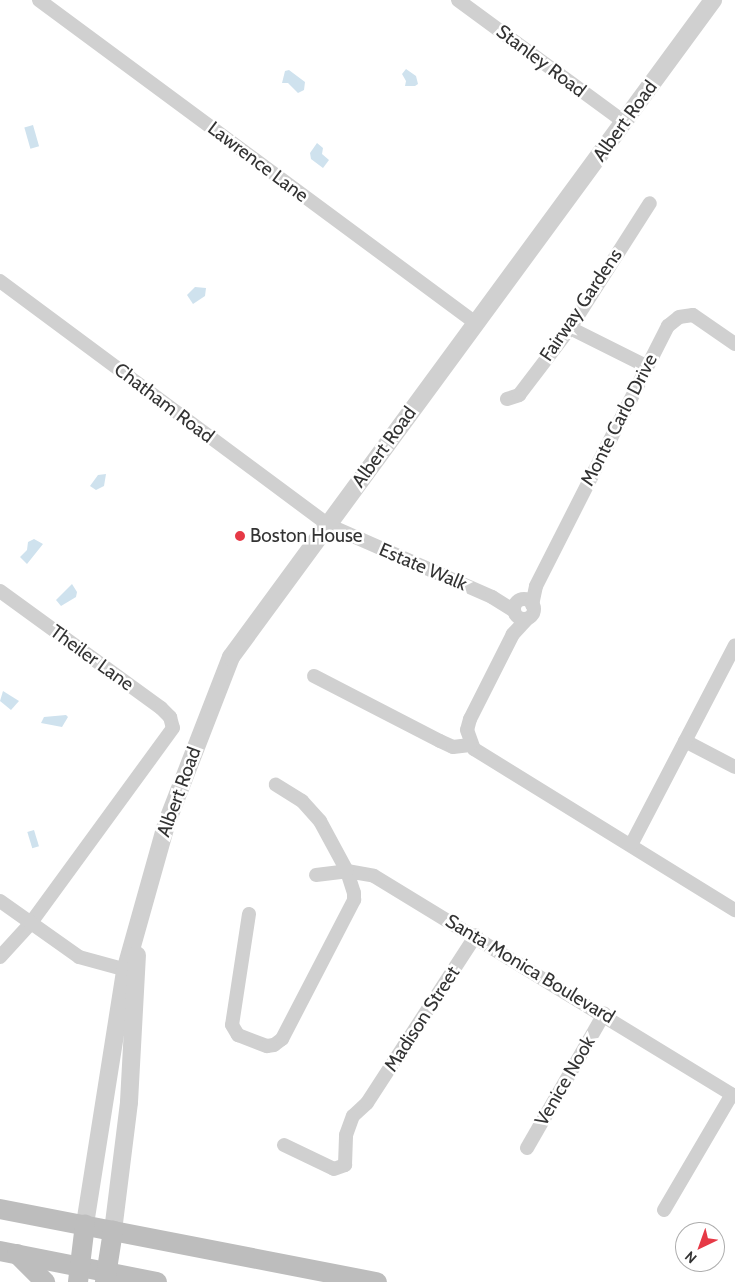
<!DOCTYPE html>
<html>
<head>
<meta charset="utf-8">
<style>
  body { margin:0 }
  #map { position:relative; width:735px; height:1282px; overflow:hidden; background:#fff; font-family:Cabin,sans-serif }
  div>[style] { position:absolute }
  .water>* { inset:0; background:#cfe2ee; transform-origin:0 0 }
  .minor>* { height:14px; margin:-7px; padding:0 7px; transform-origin:7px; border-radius:7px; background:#d0d0d0 }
  .minor>.ring { margin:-7px; padding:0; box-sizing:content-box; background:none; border:14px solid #d0d0d0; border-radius:50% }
  .tertiary>* { height:18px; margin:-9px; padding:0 9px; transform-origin:9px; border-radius:9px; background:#d0d0d0 }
  .secondary>* { height:20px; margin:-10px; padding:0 10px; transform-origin:10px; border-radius:10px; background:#bdbdbd }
  .dots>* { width:14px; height:14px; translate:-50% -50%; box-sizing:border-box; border:2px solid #fff; border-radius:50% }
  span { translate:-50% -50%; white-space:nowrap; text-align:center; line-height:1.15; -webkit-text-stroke:5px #fff; paint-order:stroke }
  .street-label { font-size:19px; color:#333 }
  .poi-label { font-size:19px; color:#333 }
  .left { translate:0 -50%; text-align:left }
  .north { position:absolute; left:675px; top:1222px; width:50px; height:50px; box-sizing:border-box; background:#fff; border:1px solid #adadad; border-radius:50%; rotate:222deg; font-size:14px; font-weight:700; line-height:20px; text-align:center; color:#333 }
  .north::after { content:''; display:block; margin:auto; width:18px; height:22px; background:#e63946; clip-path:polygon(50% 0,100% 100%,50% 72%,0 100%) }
</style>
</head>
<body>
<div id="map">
  <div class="water">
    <i style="clip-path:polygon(406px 69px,416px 76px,418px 84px,415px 86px,405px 86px,406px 81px,402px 74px)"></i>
    <i style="clip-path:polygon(289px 70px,305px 82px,304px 90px,298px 93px,288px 83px,282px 83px,285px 71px)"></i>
    <i style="left:33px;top:125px;width:22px;height:9px;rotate:74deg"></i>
    <i style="clip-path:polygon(317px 143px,323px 148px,322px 154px,329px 160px,323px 168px,311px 159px,310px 153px)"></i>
    <i style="clip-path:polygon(195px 287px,206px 288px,205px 296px,193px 304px,187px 295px)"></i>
    <i style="clip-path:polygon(106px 474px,104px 486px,96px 490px,90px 486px,98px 475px)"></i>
    <i style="clip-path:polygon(34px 539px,43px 544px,27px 564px,20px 557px,27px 550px,28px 542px)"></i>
    <i style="clip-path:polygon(72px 584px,77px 592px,76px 597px,61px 606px,56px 600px)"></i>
    <i style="clip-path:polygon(3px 691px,19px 701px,11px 710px,0 701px)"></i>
    <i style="clip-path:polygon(66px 715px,68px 717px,62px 727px,41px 723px,44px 717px)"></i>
    <i style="left:34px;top:830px;width:17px;height:7px;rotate:73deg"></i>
  </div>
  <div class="minor">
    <i style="left:39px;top:0;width:545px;rotate:36.49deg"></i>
    <i style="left:458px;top:0;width:206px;rotate:36.3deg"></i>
    <i style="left:0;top:281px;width:409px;rotate:36.6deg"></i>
    <i style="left:328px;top:525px;width:179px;rotate:23.7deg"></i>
    <i style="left:492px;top:597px;width:26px;rotate:32deg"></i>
    <i style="left:570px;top:328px;width:85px;rotate:26.6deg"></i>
    <i style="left:507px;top:399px;width:13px;rotate:-18deg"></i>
    <i style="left:519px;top:395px;width:84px;rotate:-52.7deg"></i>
    <i style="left:570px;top:328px;width:148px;rotate:-57.4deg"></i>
    <i style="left:0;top:591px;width:199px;rotate:36deg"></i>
    <i style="left:161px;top:708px;width:13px;rotate:45deg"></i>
    <i style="left:170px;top:717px;width:11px;rotate:75deg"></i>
    <i style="left:173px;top:728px;width:241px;rotate:126.1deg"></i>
    <i style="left:31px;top:923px;width:46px;rotate:132.4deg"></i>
    <i class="ring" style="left:514px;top:599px;width:6px;height:6px"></i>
    <i style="left:532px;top:605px;width:19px;rotate:-78deg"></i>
    <i style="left:536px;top:586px;width:292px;rotate:-63.1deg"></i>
    <i style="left:668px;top:326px;width:14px;rotate:-39deg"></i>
    <i style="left:679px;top:317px;width:14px;rotate:-8deg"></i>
    <i style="left:693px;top:315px;width:51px;rotate:34.6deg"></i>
    <i style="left:527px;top:619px;width:21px;rotate:133deg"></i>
    <i style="left:513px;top:634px;width:95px;rotate:116.8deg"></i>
    <i style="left:470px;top:719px;width:11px;rotate:105deg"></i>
    <i style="left:467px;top:730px;width:20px;rotate:70deg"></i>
    <i style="left:474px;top:749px;width:307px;rotate:31.7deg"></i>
    <i style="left:314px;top:676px;width:142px;rotate:27.3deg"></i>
    <i style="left:440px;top:741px;width:14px;rotate:25deg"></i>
    <i style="left:453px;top:747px;width:17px;rotate:-7deg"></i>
    <i style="left:685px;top:741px;width:56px;rotate:27.5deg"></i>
    <i style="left:631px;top:845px;width:225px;rotate:-62.5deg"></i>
    <i style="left:316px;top:875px;width:31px;rotate:-7deg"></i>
    <i style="left:347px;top:871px;width:27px;rotate:10deg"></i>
    <i style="left:374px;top:876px;width:423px;rotate:31.4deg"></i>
    <i style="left:0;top:901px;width:97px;rotate:35.3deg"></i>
    <i style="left:79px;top:957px;width:57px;rotate:15.3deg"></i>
    <i style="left:249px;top:914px;width:112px;rotate:98.7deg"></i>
    <i style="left:232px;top:1025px;width:12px;rotate:59deg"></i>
    <i style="left:238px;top:1035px;width:31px;rotate:21deg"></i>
    <i style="left:267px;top:1046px;width:7px;rotate:-8deg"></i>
    <i style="left:274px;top:1045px;width:10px;rotate:-37deg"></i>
    <i style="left:282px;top:1039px;width:157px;rotate:-62.6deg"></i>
    <i style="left:354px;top:900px;width:7px;rotate:-90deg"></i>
    <i style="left:354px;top:893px;width:23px;rotate:-108deg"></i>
    <i style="left:347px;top:871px;width:57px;rotate:-118.4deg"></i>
    <i style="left:320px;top:821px;width:27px;rotate:-132deg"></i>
    <i style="left:302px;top:801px;width:31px;rotate:-148deg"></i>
    <i style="left:284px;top:1145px;width:55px;rotate:25.6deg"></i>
    <i style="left:334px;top:1169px;width:12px;rotate:-20deg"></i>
    <i style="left:345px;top:1165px;width:30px;rotate:-88deg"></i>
    <i style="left:346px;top:1135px;width:20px;rotate:-70deg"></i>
    <i style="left:353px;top:1116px;width:19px;rotate:-43deg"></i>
    <i style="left:367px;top:1103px;width:200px;rotate:-57deg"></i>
    <i style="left:527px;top:1148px;width:155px;rotate:-60.1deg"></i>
    <i style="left:664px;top:1210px;width:134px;rotate:-59.6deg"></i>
  </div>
  <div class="tertiary">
    <i style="left:85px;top:1224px;width:256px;rotate:-81deg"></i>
    <i style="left:125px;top:971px;width:155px;rotate:-74.3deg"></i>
    <i style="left:167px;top:822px;width:177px;rotate:-68.8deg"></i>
    <i style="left:231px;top:657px;width:815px;rotate:-53.73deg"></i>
    <i style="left:113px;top:1231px;width:130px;rotate:-82.9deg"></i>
    <i style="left:129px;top:1102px;width:147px;rotate:-86.9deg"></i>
  </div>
  <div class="secondary">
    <i style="left:0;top:1209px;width:384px;rotate:11deg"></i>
    <i style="left:0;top:1251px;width:160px;rotate:11.2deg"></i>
    <i style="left:17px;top:1254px;width:40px;rotate:45deg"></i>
    <i style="left:78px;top:1282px;width:58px;rotate:-83.1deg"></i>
    <i style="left:105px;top:1282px;width:52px;rotate:-81.1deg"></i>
  </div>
  <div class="dots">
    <i style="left:240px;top:536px;background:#e63946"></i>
  </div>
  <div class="street-label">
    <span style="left:541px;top:61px;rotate:37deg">Stanley Road</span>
    <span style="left:625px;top:121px;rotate:-54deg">Albert Road</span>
    <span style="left:258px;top:162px;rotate:37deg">Lawrence Lane</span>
    <span style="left:581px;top:305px;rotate:-56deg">Fairway Gardens</span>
    <span style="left:164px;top:403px;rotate:37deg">Chatham Road</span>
    <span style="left:619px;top:420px;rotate:-63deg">Monte Carlo Drive</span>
    <span style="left:384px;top:447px;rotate:-54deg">Albert Road</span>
    <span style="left:423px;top:567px;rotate:23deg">Estate Walk</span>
    <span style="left:92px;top:658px;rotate:36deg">Theiler Lane</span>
    <span style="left:179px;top:792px;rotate:-70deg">Albert Road</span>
    <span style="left:530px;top:969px;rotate:31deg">Santa Monica Boulevard</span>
    <span style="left:422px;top:1019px;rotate:-57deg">Madison Street</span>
    <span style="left:565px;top:1081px;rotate:-60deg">Venice Nook</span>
  </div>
  <div class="poi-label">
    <span class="left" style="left:250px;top:536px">Boston House</span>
  </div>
  <div class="north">N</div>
</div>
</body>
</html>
